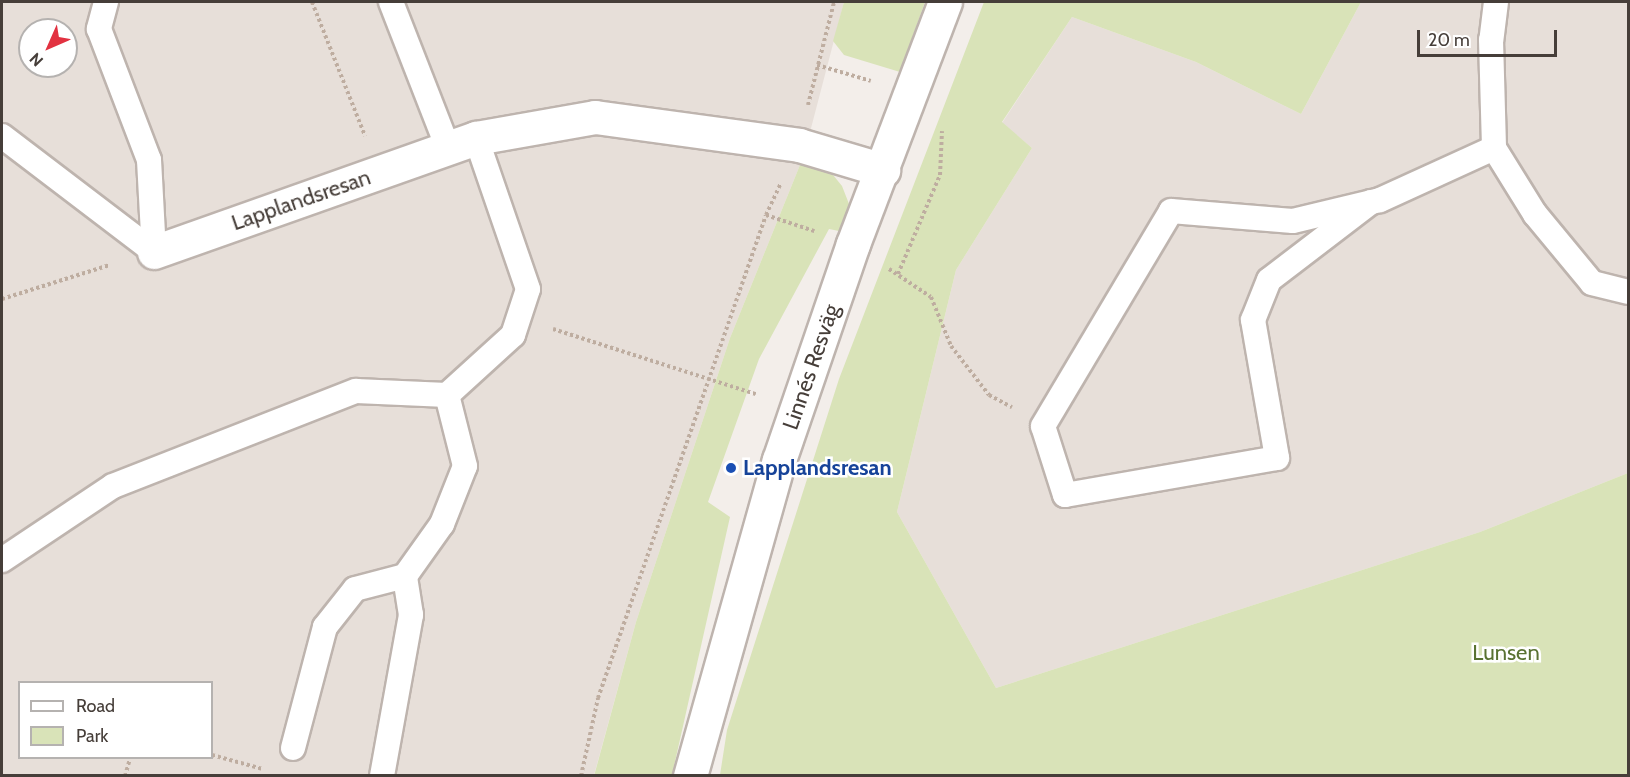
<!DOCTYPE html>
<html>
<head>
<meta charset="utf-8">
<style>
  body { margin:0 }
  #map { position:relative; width:1630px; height:777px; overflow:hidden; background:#f3eeea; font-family:Cabin,sans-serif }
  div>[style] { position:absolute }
  .residential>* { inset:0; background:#e7dfd9 }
  .green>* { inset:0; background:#d9e3b8 }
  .path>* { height:4px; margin-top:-2px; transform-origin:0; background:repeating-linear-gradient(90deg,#beada0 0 3px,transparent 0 6px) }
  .roads { filter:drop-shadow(2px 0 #beb4ae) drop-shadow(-2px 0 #beb4ae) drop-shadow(0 2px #beb4ae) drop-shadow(0 -2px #beb4ae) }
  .service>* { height:24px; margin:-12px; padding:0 12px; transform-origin:12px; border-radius:12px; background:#fff }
  .minor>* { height:33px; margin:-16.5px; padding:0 16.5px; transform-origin:16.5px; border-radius:16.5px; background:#fff }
  .dots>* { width:16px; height:16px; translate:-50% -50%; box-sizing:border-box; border:3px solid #fff; border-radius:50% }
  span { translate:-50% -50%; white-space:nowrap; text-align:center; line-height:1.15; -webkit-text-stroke:5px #fff; paint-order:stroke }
  .street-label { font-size:22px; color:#463e39 }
  .transit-label { font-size:22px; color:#164399; font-weight:700 }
  .left { translate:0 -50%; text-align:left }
  .park-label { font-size:22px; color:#597232 }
  .frame { position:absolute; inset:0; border:3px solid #463e39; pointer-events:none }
  .legend { position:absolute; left:18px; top:681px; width:195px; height:78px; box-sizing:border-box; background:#fff; border:2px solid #b5b2b0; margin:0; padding:8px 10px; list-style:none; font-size:18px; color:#463e39 }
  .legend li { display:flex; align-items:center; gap:12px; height:30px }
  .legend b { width:30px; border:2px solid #b5b2b0 }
  .north { position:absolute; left:18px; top:18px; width:60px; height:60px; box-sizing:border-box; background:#fff; border:2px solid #b5b2b0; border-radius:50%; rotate:225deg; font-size:16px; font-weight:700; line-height:24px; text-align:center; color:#463e39 }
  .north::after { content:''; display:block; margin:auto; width:21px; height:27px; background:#e23241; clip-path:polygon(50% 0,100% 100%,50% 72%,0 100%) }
  .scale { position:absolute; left:1417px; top:30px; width:140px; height:27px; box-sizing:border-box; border:3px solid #463e39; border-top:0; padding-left:8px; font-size:18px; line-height:21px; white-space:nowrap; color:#463e39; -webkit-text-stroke:4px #fff; paint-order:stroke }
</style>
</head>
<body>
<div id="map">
  <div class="residential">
    <i style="clip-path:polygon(evenodd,2px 2px,844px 2px,804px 155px,730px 338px,636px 622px,594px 775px,2px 776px,2px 2px,30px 30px,66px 30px,66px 66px,30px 66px,30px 30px,2px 2px,20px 682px,212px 682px,212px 758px,20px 758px,20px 682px)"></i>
    <i style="clip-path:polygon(1361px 2px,1628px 2px,1628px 473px,1480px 532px,996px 688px,897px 512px,956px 270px,1032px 148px,1002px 123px,1072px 17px,1196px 62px,1301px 114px)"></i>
  </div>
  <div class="green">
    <i style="clip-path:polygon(844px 2px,925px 2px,900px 72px,844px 55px,833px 41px)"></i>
    <i style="clip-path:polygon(984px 2px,1361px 2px,1301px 114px,1196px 62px,1072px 17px,1002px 122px,1032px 148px,956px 270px,897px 512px,996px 688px,1480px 532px,1628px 473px,1628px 775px,720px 775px,727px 730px,839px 379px)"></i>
    <i style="clip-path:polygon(804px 155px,829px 170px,842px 186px,851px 209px,849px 233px,829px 229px,759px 359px,708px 502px,730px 517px,672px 775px,594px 776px,636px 622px,730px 338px)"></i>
  </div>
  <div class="path">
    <i style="left:312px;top:2px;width:144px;rotate:68.4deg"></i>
    <i style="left:817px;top:65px;width:56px;rotate:16.5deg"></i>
    <i style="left:808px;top:105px;width:106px;rotate:-75.8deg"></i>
    <i style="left:766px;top:215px;width:51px;rotate:18.4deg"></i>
    <i style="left:889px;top:269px;width:50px;rotate:33.7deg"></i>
    <i style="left:931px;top:297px;width:53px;rotate:67.8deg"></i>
    <i style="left:951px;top:346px;width:62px;rotate:52.2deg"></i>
    <i style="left:989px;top:395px;width:26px;rotate:28deg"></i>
    <i style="left:898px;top:274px;width:108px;rotate:-67deg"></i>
    <i style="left:940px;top:175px;width:44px;rotate:-87.4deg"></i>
    <i style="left:2px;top:299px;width:113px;rotate:-17.5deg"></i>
    <i style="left:553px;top:329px;width:213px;rotate:17.8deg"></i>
    <i style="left:212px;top:755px;width:53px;rotate:15.4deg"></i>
    <i style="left:125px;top:776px;width:19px;rotate:-74deg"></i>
    <i style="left:581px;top:776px;width:80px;rotate:-77.7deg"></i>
    <i style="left:598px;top:698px;width:511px;rotate:-70.82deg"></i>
    <i style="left:766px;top:215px;width:35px;rotate:-65deg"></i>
  </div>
  <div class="roads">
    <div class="service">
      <i style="left:106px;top:2px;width:28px;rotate:105deg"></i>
      <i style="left:99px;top:29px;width:140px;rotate:69.1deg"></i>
      <i style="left:149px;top:160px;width:92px;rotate:86.9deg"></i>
      <i style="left:391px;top:2px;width:157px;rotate:68.7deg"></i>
      <i style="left:1496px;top:2px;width:38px;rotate:97deg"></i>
      <i style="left:1491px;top:40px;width:108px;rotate:88.4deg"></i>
      <i style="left:1494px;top:148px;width:78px;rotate:58.2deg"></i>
      <i style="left:1535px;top:214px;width:89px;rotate:50.4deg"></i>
      <i style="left:1592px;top:283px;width:37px;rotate:14deg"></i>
      <i style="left:2px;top:136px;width:191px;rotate:37.3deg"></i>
      <i style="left:1371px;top:202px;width:128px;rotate:142.6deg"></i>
      <i style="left:1269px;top:280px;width:43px;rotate:111.8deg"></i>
      <i style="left:1253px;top:320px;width:140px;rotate:80.1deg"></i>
      <i style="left:1277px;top:458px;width:215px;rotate:170.1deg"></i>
      <i style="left:1065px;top:495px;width:72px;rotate:-107.7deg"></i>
      <i style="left:1043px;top:426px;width:250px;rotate:-59.2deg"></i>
      <i style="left:1171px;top:211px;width:122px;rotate:4.7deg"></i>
      <i style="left:1293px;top:221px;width:89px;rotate:-13.6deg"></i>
      <i style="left:1380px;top:200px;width:125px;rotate:-24.5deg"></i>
      <i style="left:2px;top:560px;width:133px;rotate:-33.7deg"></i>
      <i style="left:113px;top:486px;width:261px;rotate:-21.4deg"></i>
      <i style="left:356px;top:391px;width:91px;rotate:2.5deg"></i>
      <i style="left:447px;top:395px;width:89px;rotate:-42.3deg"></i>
      <i style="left:513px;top:335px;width:48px;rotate:-71.9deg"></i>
      <i style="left:528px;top:289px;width:160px;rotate:-109deg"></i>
      <i style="left:293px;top:748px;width:125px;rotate:-75.2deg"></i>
      <i style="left:325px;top:627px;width:48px;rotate:-51.7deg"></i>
      <i style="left:355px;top:589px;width:52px;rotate:-14.6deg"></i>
      <i style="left:382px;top:776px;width:164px;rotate:-79.8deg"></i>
      <i style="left:411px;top:615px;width:39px;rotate:-99deg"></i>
      <i style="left:405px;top:576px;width:64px;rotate:-54.6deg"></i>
      <i style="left:442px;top:524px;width:62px;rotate:-68.4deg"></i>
      <i style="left:465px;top:466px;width:73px;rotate:-104.2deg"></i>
    </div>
    <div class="minor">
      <i style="left:154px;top:252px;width:342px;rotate:-19.5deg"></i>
      <i style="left:476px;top:138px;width:121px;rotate:-10deg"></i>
      <i style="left:595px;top:117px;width:206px;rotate:7.8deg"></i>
      <i style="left:799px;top:145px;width:88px;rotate:16.6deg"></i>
      <i style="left:690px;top:776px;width:328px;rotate:-74.3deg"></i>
      <i style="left:779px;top:460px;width:228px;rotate:-71.1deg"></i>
      <i style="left:853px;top:244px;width:259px;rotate:-69.2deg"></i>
    </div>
  </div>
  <div class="dots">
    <i style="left:731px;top:468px;background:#1a4fb4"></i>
  </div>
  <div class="street-label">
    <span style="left:301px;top:200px;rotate:-19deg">Lapplandsresan</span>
    <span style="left:811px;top:367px;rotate:-71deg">Linnés Resväg</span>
  </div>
  <div class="transit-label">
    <span class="left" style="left:743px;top:468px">Lapplandsresan</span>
  </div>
  <div class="park-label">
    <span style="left:1506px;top:653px">Lunsen</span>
  </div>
  <div class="frame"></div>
  <ul class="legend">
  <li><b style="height:8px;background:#fff"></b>Road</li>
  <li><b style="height:16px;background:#d9e3b8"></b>Park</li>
  </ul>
  <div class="north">N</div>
  <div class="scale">20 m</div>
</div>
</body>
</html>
